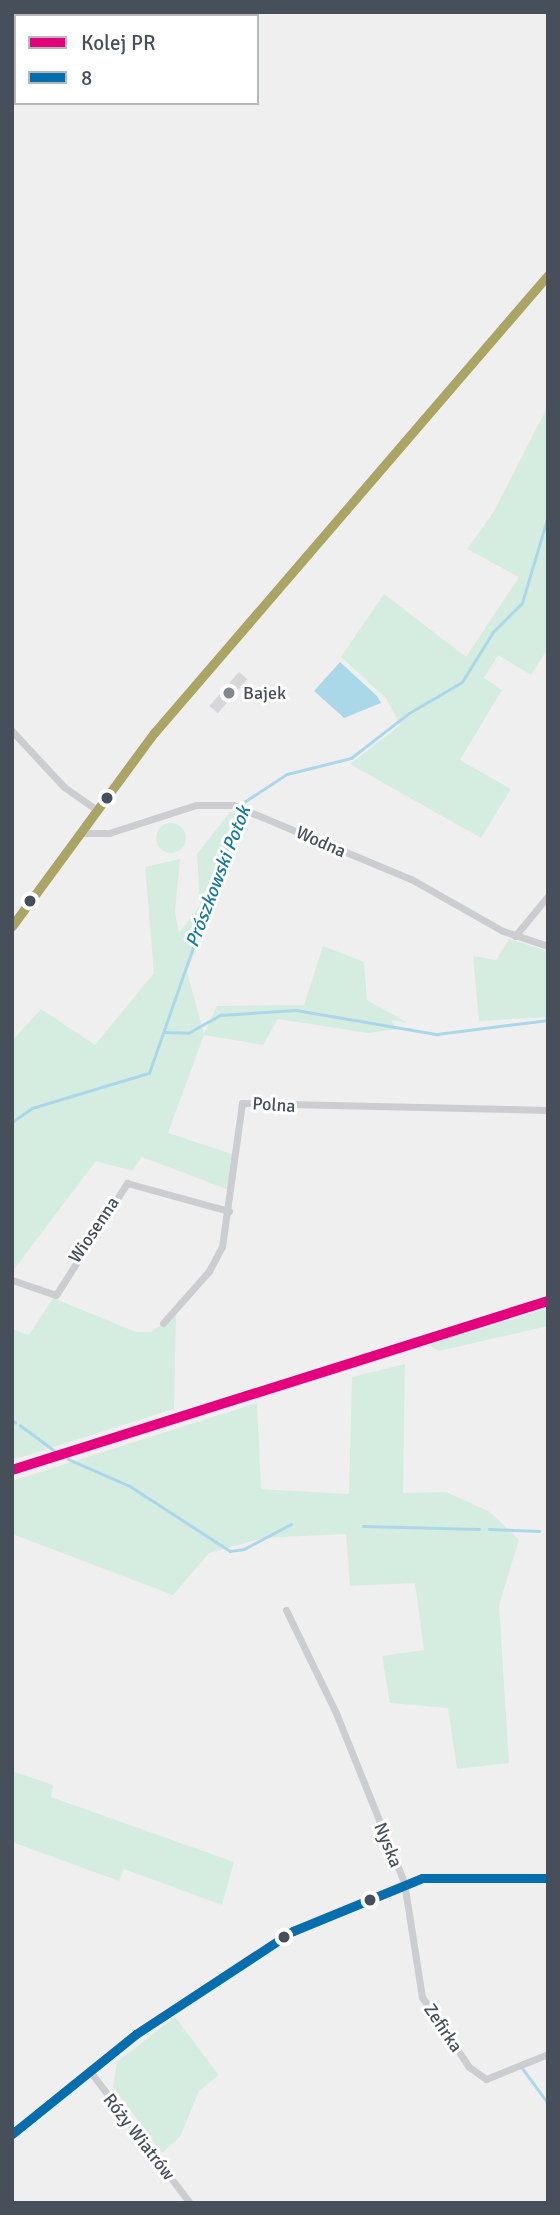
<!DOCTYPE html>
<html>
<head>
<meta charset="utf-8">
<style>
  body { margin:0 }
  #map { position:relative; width:560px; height:2215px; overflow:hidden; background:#f0efef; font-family:Signika,sans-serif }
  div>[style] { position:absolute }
  .green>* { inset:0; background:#d4ede0 }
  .round { border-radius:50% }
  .water>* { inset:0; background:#abd8e9 }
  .stream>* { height:2.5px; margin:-1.25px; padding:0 1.25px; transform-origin:1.25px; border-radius:1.25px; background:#abd8e9 }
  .building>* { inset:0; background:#d7d7d9; transform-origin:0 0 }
  .minor>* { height:7px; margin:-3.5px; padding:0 3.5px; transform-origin:3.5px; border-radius:3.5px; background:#cbcdd0 }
  .tertiary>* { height:9px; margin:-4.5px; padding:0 4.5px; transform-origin:4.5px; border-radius:4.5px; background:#cbcdd0 }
  .bus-1>* { height:9px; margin:-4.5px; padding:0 4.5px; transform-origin:4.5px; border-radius:4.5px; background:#056eaf }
  .bus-2>* { height:9px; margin:-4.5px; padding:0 4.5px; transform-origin:4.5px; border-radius:4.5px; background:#aba563 }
  .rail-1>* { height:10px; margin:-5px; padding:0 5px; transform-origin:5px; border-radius:5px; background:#e5007d }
  .dots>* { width:19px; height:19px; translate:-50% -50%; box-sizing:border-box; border:4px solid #fff; border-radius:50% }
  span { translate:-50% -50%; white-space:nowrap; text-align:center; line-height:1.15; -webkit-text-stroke:6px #fff; paint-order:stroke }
  .poi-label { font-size:18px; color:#47505a }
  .left { translate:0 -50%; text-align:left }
  .street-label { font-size:18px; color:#47505a }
  .water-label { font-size:19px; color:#147aa1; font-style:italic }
  .frame { position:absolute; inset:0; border:14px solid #47505a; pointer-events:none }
  .legend { position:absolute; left:14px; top:14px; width:245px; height:91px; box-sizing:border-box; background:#fff; border:2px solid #b5b9bd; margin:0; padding:9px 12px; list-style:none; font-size:21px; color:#47505a }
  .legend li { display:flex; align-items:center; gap:14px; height:35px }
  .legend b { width:35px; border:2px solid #b5b9bd }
</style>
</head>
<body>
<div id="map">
  <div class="green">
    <i style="clip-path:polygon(548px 406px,548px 648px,531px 675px,498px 655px,484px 678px,502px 690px,460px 760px,511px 789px,481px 838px,350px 764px,400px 725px,386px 698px,341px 657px,384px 594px,466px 657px,519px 577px,467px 549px,493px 513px)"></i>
    <i style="clip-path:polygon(230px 812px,241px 814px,226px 870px,187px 972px,204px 1034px,217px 1006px,304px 1005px,323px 946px,364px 962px,367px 1000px,408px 1023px,391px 1020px,397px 1029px,368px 1033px,278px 1019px,263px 1045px,204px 1035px,168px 1133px,232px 1154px,229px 1190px,142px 1157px,132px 1171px,96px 1161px,12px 1272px,12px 1041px,41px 1009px,95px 1045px,154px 973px,145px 867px,180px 859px,175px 912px,179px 933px,200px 905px,197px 854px)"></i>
    <i class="round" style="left:156px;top:823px;width:30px;height:30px"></i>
    <i style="clip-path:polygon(509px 939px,548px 951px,548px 1017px,479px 1021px,473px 956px,496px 960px)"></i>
    <i style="clip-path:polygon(53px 1298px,136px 1332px,151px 1332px,176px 1315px,174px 1409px,12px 1460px,12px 1329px,29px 1335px)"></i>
    <i style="clip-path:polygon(548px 1308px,548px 1326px,439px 1351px,428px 1345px)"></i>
    <i style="clip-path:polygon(405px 1364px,403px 1493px,446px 1492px,490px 1512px,519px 1540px,499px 1605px,509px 1763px,457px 1769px,448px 1708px,390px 1703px,382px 1656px,424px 1650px,415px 1583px,350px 1586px,346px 1534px,263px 1538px,209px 1553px,173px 1595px,12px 1534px,12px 1481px,257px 1403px,261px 1489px,349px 1494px,352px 1377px)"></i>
    <i style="clip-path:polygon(12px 1771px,53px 1785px,51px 1797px,234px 1862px,222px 1905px,124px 1869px,119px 1881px,12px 1842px)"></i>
    <i style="clip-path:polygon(175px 2017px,219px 2075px,199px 2091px,180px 2137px,162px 2153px,113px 2087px,117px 2062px)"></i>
  </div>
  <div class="water">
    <i style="clip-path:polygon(340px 662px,377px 696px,381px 703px,344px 718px,314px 691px)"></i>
  </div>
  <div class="stream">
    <i style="left:165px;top:1032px;width:23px;rotate:2deg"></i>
    <i style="left:188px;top:1033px;width:38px;rotate:-29deg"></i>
    <i style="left:221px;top:1015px;width:75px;rotate:-3.8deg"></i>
    <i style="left:296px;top:1010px;width:143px;rotate:9.7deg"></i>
    <i style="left:437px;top:1034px;width:112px;rotate:-7.2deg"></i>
    <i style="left:12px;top:1122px;width:24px;rotate:-35deg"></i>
    <i style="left:32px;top:1108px;width:122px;rotate:-16.7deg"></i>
    <i style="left:149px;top:1073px;width:287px;rotate:-70.7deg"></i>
    <i style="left:244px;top:802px;width:51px;rotate:-33.1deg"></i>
    <i style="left:287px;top:774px;width:66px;rotate:-14deg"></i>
    <i style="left:351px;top:758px;width:73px;rotate:-37.8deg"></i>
    <i style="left:409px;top:713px;width:61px;rotate:-30.3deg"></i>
    <i style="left:462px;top:682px;width:59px;rotate:-58.2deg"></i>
    <i style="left:493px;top:632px;width:41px;rotate:-45deg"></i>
    <i style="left:522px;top:603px;width:91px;rotate:-73.4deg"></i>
    <i style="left:12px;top:1420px;width:4px;rotate:34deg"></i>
    <i style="left:20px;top:1425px;width:44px;rotate:36.6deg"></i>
    <i style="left:68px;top:1459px;width:68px;rotate:23.5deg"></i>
    <i style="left:130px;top:1486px;width:119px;rotate:33deg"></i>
    <i style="left:230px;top:1551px;width:14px;rotate:-8deg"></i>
    <i style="left:244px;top:1549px;width:53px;rotate:-28deg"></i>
    <i style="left:363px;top:1526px;width:116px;rotate:1.5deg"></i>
    <i style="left:489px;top:1529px;width:50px;rotate:2.3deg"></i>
    <i style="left:547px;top:1531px;width:1px"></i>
    <i style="left:523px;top:2069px;width:42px;rotate:53.7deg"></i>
  </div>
  <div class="building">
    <i style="left:239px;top:672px;width:11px;height:45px;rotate:41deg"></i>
  </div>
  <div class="minor">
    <i style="left:12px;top:731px;width:76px;rotate:47.1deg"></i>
    <i style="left:64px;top:787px;width:39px;rotate:35deg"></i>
    <i style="left:83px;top:833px;width:26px"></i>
    <i style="left:109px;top:833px;width:91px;rotate:-17.8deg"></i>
    <i style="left:196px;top:805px;width:37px"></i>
    <i style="left:233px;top:805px;width:193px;rotate:22.6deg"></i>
    <i style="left:411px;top:879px;width:106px;rotate:29.5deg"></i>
    <i style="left:503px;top:931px;width:47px;rotate:18.4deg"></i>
    <i style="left:515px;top:936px;width:52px;rotate:-50.5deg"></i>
    <i style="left:12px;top:1280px;width:46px;rotate:18.8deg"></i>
    <i style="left:56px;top:1295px;width:133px;rotate:-57.6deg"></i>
    <i style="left:127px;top:1183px;width:106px;rotate:15.4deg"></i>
    <i style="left:163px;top:1323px;width:69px;rotate:-48.5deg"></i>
    <i style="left:209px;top:1271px;width:27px;rotate:-62deg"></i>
    <i style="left:222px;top:1247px;width:145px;rotate:-82.1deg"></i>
    <i style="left:242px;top:1103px;width:306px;rotate:1.3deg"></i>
    <i style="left:286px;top:1610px;width:114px;rotate:64.1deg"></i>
    <i style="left:336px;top:1713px;width:182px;rotate:68.1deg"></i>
    <i style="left:404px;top:1882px;width:116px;rotate:81.1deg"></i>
    <i style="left:422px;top:1997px;width:84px;rotate:56.1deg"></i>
    <i style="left:469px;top:2067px;width:21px;rotate:35deg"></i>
    <i style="left:486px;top:2079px;width:67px;rotate:-22deg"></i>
    <i style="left:89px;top:2070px;width:167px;rotate:52.8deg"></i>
  </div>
  <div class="tertiary">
    <i style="left:12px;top:926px;width:240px;rotate:-53.7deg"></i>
    <i style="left:154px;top:733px;width:604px;rotate:-49.3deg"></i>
    <i style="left:12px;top:2134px;width:159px;rotate:-38.9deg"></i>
    <i style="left:136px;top:2034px;width:188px;rotate:-33.3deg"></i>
    <i style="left:293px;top:1931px;width:139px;rotate:-22.3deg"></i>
    <i style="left:422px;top:1878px;width:126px"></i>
  </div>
  <div class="bus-1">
    <i style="left:12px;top:2134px;width:159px;rotate:-38.9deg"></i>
    <i style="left:136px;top:2034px;width:188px;rotate:-33.3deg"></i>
    <i style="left:293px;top:1931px;width:139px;rotate:-22.3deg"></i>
    <i style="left:422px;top:1878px;width:126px"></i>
  </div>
  <div class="bus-2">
    <i style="left:12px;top:926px;width:240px;rotate:-53.7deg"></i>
    <i style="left:154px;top:733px;width:604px;rotate:-49.3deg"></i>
  </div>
  <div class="rail-1">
    <i style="left:12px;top:1470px;width:562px;rotate:-17.5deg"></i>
  </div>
  <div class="dots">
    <i style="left:229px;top:693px;background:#82888e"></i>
    <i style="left:107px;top:798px;background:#47505a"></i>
    <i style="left:30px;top:901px;background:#47505a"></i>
    <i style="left:370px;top:1900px;background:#47505a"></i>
    <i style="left:284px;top:1937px;background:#47505a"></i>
  </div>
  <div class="poi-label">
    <span class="left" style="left:243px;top:693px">Bajek</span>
  </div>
  <div class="street-label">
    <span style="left:321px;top:842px;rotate:24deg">Wodna</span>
    <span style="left:274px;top:1105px;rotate:4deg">Polna</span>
    <span style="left:94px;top:1230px;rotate:-56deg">Wiosenna</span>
    <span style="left:388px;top:1845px;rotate:68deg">Nyska</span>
    <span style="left:443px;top:2028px;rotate:56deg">Zefirka</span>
    <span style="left:139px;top:2137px;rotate:52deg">Róży Wiatrów</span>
  </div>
  <div class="water-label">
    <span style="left:219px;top:877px;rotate:-69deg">Prószkowski Potok</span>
  </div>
  <div class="frame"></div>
  <ul class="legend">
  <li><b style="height:9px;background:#e5007d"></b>Kolej PR</li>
  <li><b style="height:9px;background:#056eaf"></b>8</li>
  </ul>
</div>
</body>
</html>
